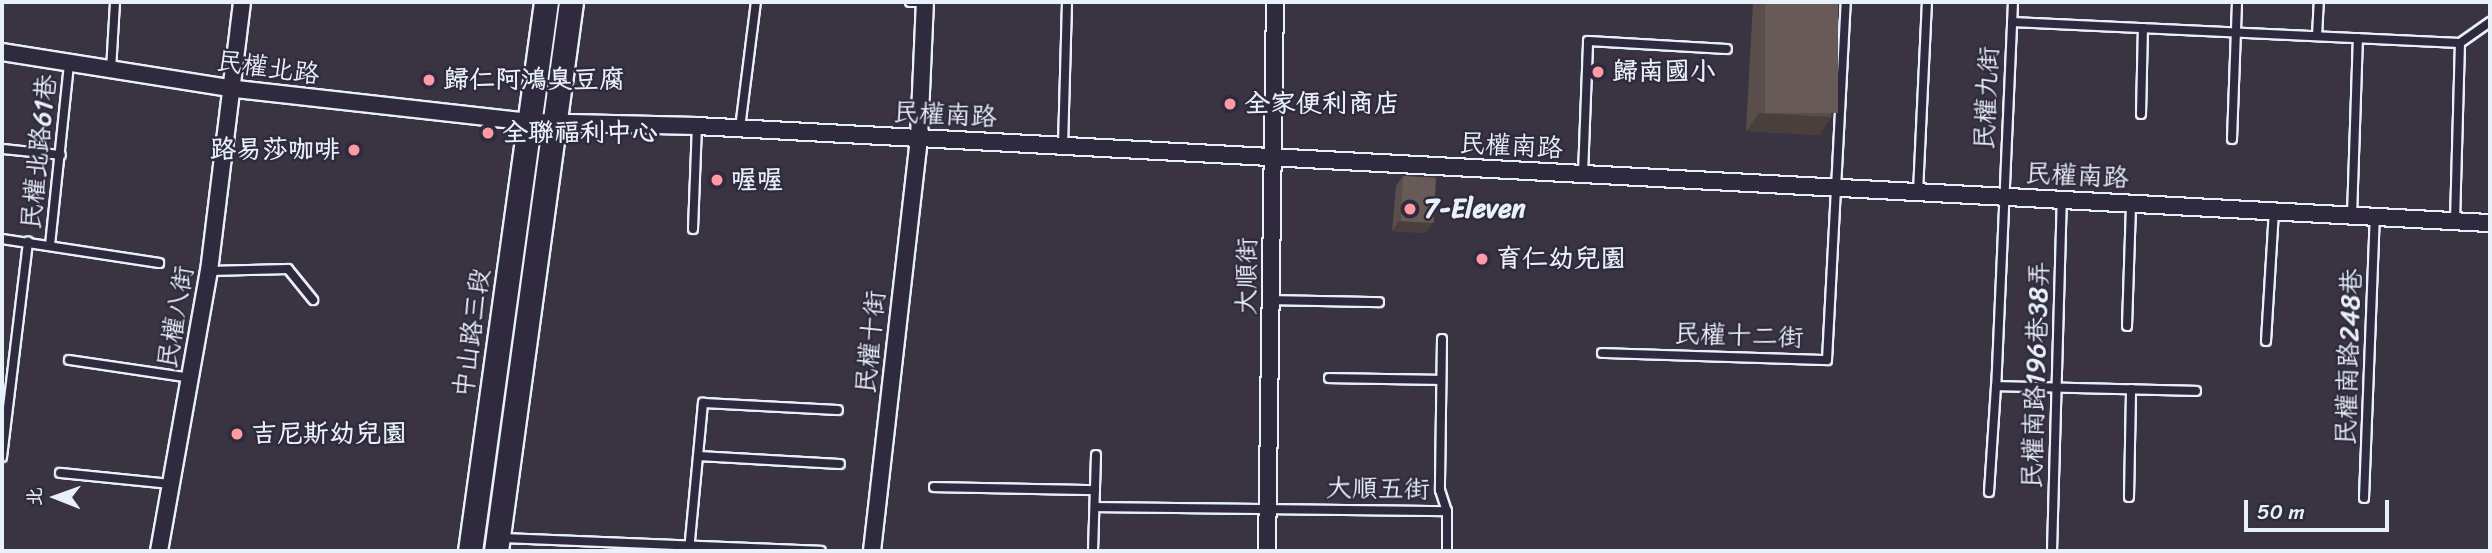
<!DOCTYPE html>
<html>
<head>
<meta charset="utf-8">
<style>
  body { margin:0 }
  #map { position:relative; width:2492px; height:553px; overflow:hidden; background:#3a3442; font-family:Sriracha,"LXGW WenKai TC",sans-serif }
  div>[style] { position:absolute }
  .roads { filter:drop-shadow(2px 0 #e8f1f8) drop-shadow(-2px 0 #e8f1f8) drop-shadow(0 2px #e8f1f8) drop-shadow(0 -2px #e8f1f8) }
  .lane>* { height:8px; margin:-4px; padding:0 4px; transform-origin:4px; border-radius:4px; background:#2f2a3d }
  .street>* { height:16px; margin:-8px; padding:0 8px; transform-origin:8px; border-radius:8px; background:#2f2a3d }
  .secondary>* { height:23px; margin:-11.5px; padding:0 11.5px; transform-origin:11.5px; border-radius:11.5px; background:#2f2a3d }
  .wall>* { inset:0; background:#594e4b }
  .shaded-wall>* { inset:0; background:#49403d }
  .building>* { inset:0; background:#685b57; transform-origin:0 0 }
  .dots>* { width:19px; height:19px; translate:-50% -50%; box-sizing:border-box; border:4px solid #2f2a3d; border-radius:50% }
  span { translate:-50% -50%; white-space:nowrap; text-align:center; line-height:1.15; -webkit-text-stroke:5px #2f2a3d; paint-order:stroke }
  .street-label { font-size:26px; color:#e8f1f8 }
  .poi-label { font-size:26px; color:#e8f1f8; font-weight:700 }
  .left { translate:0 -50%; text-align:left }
  .right { translate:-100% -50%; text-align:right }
  .frame { position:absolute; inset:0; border:4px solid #e8f1f8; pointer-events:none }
  .north { position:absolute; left:21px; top:462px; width:70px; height:70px; -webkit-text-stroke:5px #2f2a3d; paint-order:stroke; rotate:271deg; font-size:19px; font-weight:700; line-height:28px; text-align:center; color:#e8f1f8 }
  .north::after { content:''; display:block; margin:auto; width:24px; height:32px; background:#e8f1f8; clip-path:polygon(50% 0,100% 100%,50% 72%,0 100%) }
  .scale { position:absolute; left:2244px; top:500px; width:145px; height:32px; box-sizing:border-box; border:4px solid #e8f1f8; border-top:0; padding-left:9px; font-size:21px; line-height:24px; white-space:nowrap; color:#e8f1f8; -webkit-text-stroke:5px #2f2a3d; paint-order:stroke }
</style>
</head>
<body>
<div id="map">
  <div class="roads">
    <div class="lane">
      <i style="left:910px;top:2px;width:15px"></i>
      <i style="left:2013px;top:2px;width:384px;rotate:92.5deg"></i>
      <i style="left:1996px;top:386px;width:200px;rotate:1.4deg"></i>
      <i style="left:2012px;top:22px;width:448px;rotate:2.7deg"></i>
      <i style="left:2460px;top:43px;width:37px;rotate:-35deg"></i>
      <i style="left:2317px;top:36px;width:34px;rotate:-87deg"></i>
      <i style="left:111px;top:70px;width:68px;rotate:-86.6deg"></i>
      <i style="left:2141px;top:114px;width:86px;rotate:-88.7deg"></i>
      <i style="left:740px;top:128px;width:127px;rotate:-82.8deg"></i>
      <i style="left:2232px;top:139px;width:137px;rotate:-87.9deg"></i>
      <i style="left:1063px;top:146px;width:144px;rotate:-88.4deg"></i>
      <i style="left:2px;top:149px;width:59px;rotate:5.8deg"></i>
      <i style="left:1583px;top:174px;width:133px;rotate:-87.8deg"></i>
      <i style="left:1588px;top:41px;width:139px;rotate:3.3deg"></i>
      <i style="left:1918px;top:192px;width:190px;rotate:-87.3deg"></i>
      <i style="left:2352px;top:216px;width:178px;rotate:-88.1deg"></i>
      <i style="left:2455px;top:221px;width:178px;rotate:-88.4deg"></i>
      <i style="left:693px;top:229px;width:103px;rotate:-87.8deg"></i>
      <i style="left:2px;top:239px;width:159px;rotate:8.7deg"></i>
      <i style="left:50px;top:245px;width:183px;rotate:-84deg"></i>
      <i style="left:209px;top:271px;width:79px;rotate:-1.5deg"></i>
      <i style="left:288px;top:269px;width:40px;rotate:51deg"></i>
      <i style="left:1271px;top:300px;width:108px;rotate:1.1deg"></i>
      <i style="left:2127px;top:326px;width:122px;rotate:-88.1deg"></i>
      <i style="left:1442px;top:339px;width:151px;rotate:90.8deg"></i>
      <i style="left:1440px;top:490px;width:22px;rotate:72deg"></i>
      <i style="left:2266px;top:341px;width:129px;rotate:-86.5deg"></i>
      <i style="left:1602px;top:353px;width:225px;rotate:1.8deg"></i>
      <i style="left:1827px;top:360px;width:359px;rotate:-87deg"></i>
      <i style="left:69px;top:360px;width:123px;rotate:8.4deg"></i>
      <i style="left:1329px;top:378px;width:112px;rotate:1deg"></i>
      <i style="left:698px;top:456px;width:142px;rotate:3.2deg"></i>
      <i style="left:2px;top:457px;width:217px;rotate:-83.1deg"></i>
      <i style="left:60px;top:473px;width:112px;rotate:5.7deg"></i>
      <i style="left:934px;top:487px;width:161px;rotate:1.1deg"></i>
      <i style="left:1989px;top:492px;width:106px;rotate:-86.2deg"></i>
      <i style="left:2129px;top:497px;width:108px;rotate:-88.9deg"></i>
      <i style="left:2364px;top:498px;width:281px;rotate:-87.8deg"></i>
      <i style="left:1095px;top:507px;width:352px;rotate:0.7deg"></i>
      <i style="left:1447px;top:511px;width:40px;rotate:90deg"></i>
      <i style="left:501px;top:538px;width:320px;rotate:2.3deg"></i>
      <i style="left:689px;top:551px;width:149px;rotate:-84.6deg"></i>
      <i style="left:703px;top:403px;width:135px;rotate:3deg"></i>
      <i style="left:1093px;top:551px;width:96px;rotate:-88.2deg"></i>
      <i style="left:2052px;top:551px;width:351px;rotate:-88.4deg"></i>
    </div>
    <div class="street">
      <i style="left:2px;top:52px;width:237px;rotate:9deg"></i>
      <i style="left:236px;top:89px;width:295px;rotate:6.4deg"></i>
      <i style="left:529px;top:122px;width:168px;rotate:1.4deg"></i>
      <i style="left:697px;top:126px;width:1796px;rotate:3.1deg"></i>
      <i style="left:159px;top:551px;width:284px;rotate:-79.9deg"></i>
      <i style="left:209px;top:271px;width:271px;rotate:-83deg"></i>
      <i style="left:872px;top:551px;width:416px;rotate:-83.5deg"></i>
      <i style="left:919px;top:138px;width:136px;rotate:-87.5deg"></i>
      <i style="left:1267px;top:551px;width:549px;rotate:-89.17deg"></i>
    </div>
    <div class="secondary">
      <i style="left:470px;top:551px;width:554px;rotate:-82.12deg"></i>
      <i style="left:496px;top:551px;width:554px;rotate:-82.22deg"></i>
    </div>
  </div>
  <div class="wall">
    <i style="clip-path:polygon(1753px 2px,1838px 2px,1831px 117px,1819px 135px,1746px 131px)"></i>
    <i style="clip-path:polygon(1403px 176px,1432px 223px,1425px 233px,1392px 231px,1396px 186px)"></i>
  </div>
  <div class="shaded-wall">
    <i style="clip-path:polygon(1759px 113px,1831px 117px,1819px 135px,1746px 131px)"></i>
    <i style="clip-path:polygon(1399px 221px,1432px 223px,1425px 233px,1392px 231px)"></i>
  </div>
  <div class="building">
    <i style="left:1765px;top:2px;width:73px;height:111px"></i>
    <i style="left:1403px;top:176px;width:33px;height:45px;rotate:3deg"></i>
  </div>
  <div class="dots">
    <i style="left:1598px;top:72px;background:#ff9aa2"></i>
    <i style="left:429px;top:80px;background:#ff9aa2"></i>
    <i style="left:1230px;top:104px;background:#ff9aa2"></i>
    <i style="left:488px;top:133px;background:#ff9aa2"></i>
    <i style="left:354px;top:150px;background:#ff9aa2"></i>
    <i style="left:717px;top:180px;background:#ff9aa2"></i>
    <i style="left:1410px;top:209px;background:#ff9aa2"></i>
    <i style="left:1482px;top:259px;background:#ff9aa2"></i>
    <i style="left:237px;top:434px;background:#ff9aa2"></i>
  </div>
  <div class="street-label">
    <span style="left:268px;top:68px;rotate:8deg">民權北路</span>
    <span style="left:1987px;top:98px;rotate:-87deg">民權九街</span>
    <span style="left:945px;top:115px;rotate:3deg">民權南路</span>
    <span style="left:1511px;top:146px;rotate:3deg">民權南路</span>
    <span style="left:39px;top:152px;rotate:-84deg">民權北路61巷</span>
    <span style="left:2077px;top:176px;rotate:3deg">民權南路</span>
    <span style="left:1247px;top:276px;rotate:-89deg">大順街</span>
    <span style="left:176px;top:317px;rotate:-80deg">民權八街</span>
    <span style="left:472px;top:333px;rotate:-82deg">中山路三段</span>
    <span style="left:1739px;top:336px;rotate:2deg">民權十二街</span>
    <span style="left:871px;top:342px;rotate:-84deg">民權十街</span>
    <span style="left:2349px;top:357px;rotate:-88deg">民權南路248巷</span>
    <span style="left:2036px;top:375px;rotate:-88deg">民權南路196巷38弄</span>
    <span style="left:1378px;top:489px;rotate:1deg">大順五街</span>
  </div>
  <div class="poi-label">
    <span class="left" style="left:1612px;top:72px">歸南國小</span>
    <span class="left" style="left:443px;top:80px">歸仁阿鴻臭豆腐</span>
    <span class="left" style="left:1244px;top:104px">全家便利商店</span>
    <span class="left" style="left:502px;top:133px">全聯福利中心</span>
    <span class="right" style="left:340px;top:150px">路易莎咖啡</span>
    <span class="left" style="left:731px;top:180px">喔喔</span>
    <span class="left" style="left:1424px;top:209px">7-Eleven</span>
    <span class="left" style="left:1496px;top:259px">育仁幼兒園</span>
    <span class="left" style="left:251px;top:434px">吉尼斯幼兒園</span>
  </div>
  <div class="frame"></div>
  <div class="north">北</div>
  <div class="scale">50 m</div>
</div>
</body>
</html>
